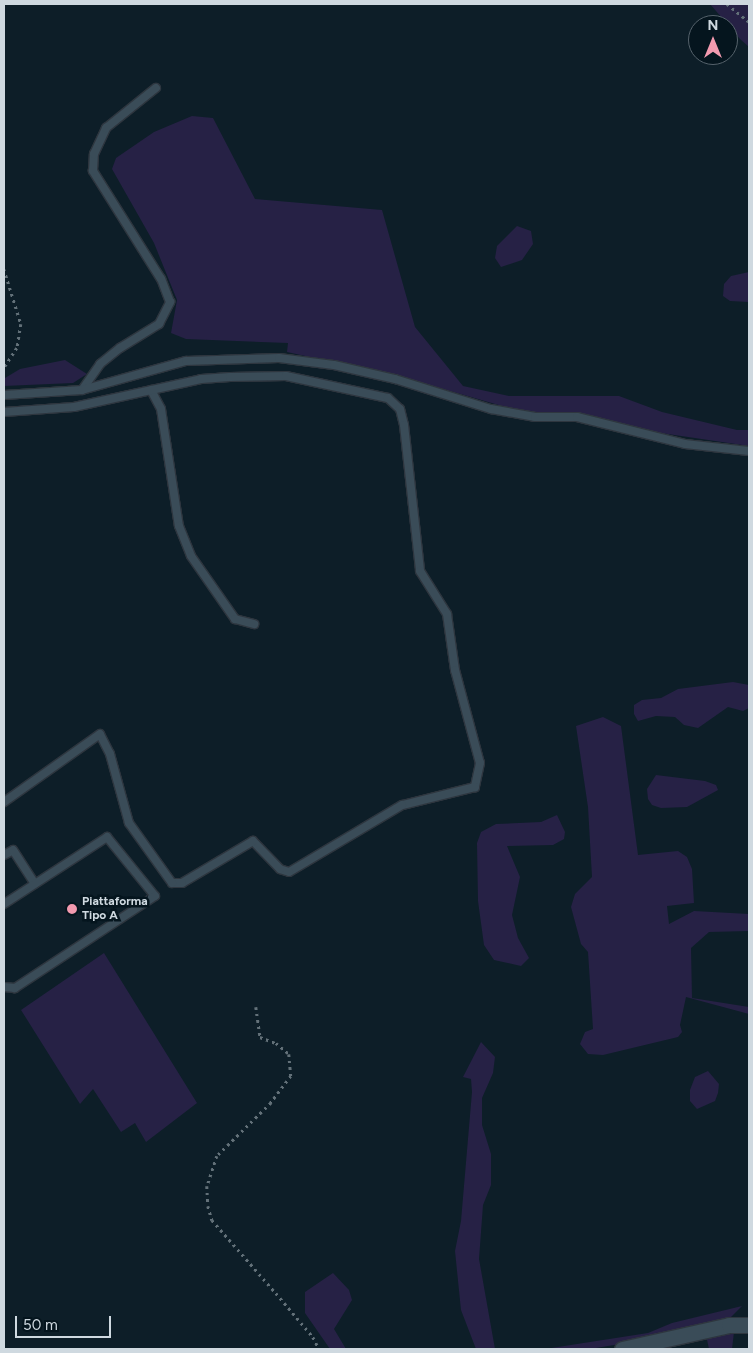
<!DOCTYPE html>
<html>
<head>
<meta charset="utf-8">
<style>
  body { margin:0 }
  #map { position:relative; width:753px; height:1353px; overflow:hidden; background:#0d1e28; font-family:Figtree,sans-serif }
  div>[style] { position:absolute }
  .green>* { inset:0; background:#262145 }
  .path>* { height:2.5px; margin-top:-1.25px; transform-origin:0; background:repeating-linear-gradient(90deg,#637179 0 2.5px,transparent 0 6.5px) }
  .roads { filter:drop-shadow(1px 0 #2e363f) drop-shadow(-1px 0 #2e363f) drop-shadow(0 1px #2e363f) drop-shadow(0 -1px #2e363f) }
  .service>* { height:8px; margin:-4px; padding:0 4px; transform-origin:4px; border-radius:4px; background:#3a4c58 }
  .minor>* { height:15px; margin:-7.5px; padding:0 7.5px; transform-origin:7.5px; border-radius:7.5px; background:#3a4c58 }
  .dots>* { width:14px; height:14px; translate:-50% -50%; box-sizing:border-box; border:2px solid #05151e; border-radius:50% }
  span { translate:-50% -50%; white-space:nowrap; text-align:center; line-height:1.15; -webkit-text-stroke:5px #05151e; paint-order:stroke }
  .poi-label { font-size:12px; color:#cfd9e0; font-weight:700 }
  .left { translate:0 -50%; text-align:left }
  .frame { position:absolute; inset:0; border:5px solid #cfd9e0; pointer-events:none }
  .north { position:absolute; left:688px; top:15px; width:50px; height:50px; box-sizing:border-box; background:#05151e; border:1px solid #56636c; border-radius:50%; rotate:0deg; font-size:14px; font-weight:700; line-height:20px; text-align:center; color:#cfd9e0 }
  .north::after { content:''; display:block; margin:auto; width:18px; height:22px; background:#f29aaf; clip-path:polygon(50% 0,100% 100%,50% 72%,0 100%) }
  .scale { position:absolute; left:15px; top:1316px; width:96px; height:22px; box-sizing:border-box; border:2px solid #cfd9e0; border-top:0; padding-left:6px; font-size:15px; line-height:18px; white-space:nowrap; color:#cfd9e0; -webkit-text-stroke:4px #05151e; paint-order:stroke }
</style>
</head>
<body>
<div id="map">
  <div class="green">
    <i style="clip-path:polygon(710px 4px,749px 4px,749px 47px,740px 39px)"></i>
    <i style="clip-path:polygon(192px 116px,213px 118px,255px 199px,382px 210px,415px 327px,463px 386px,509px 396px,619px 396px,662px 412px,737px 430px,749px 430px,749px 446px,627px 428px,592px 416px,543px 415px,509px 408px,405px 378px,287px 352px,288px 343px,186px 339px,171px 333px,177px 300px,154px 243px,112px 169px,116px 158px,154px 132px)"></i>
    <i style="clip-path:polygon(517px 226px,531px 231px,533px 244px,522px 260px,501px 267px,495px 258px,497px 246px)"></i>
    <i style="clip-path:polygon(749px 272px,749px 302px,730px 301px,723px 296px,724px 284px,731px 276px)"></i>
    <i style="clip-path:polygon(65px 360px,87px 374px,73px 383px,4px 386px,5px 378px,20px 369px)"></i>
    <i style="clip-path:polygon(733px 682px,749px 685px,749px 708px,743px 711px,728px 707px,698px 728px,684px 725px,675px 717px,656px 716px,638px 721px,634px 714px,634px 705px,642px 700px,661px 698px,678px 689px)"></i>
    <i style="clip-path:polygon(603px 717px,621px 726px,638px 855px,678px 851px,687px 857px,692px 869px,694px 903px,667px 906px,669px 924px,694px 911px,749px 914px,749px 931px,709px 932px,691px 948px,692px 998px,749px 1007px,749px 1014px,686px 997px,680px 1025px,682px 1032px,678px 1037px,603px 1055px,588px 1054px,580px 1044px,585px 1032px,593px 1029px,588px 952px,581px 944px,571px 907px,575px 894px,592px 877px,588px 807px,576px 726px)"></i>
    <i style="clip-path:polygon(656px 775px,705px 781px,716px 785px,718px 790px,687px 807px,661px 808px,652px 805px,648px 799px,647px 789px)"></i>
    <i style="clip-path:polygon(557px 815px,565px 832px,564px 839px,553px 845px,507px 846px,520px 877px,512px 915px,518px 938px,529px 958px,521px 966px,494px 960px,484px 945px,478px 901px,477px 843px,481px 832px,496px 824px,541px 822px)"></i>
    <i style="clip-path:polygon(104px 953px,197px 1103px,146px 1142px,135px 1123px,121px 1132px,93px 1089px,80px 1104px,21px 1010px)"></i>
    <i style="clip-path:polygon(481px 1042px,495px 1057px,493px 1073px,482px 1098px,482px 1125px,491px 1154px,491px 1185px,483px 1205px,479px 1259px,495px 1349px,476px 1349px,461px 1310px,455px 1251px,461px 1221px,472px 1092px,471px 1079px,463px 1077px)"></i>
    <i style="clip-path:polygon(708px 1071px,719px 1084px,718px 1093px,715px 1101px,697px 1109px,690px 1101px,690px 1090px,695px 1077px)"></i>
    <i style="clip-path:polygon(333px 1273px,349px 1290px,352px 1300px,334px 1329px,346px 1349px,330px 1349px,305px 1313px,305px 1292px)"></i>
    <i style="clip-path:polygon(742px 1306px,729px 1319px,650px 1339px,590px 1349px,545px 1349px,648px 1333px,672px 1323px)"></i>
    <i style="clip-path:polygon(734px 1332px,732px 1349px,709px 1349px,706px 1335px)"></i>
  </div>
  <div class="path">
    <i style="left:727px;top:4px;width:28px;rotate:39deg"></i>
    <i style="left:4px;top:269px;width:58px;rotate:72.8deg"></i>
    <i style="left:21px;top:324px;width:24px;rotate:99deg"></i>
    <i style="left:17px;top:348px;width:24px;rotate:123deg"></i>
    <i style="left:256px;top:1007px;width:30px;rotate:82deg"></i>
    <i style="left:260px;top:1037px;width:17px;rotate:21deg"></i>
    <i style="left:276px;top:1043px;width:17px;rotate:40deg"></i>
    <i style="left:289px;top:1054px;width:22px;rotate:85deg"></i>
    <i style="left:291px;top:1076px;width:34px;rotate:127deg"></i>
    <i style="left:271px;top:1103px;width:76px;rotate:135.5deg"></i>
    <i style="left:217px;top:1156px;width:32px;rotate:108deg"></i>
    <i style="left:207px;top:1186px;width:20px;rotate:87deg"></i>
    <i style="left:208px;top:1206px;width:15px;rotate:74deg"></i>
    <i style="left:212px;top:1220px;width:97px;rotate:48.8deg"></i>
    <i style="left:276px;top:1293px;width:57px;rotate:49.9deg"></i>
    <i style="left:313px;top:1337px;width:13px;rotate:63deg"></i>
  </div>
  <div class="roads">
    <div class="service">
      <i style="left:82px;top:390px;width:32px;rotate:-55deg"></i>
      <i style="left:100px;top:364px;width:26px;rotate:-39deg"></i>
      <i style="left:120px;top:348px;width:46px;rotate:-31.6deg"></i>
      <i style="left:159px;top:324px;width:25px;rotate:-63deg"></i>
      <i style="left:170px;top:302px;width:25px;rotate:-111deg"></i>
      <i style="left:161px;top:279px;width:128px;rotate:-122.2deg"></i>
      <i style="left:93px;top:171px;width:17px;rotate:-87deg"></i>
      <i style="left:94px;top:154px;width:29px;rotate:-65deg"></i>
      <i style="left:106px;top:128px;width:64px;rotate:-38.7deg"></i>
      <i style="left:151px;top:390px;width:21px;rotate:62deg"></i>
      <i style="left:161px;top:409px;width:118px;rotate:81.3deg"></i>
      <i style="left:179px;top:526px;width:32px;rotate:68deg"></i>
      <i style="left:191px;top:556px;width:77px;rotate:55.1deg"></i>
      <i style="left:235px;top:619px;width:20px;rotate:15deg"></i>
      <i style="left:4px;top:395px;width:78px;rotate:-3.7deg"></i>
      <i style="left:82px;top:390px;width:108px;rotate:-15.6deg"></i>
      <i style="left:186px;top:361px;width:93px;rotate:-1.8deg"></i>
      <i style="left:279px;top:358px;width:55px;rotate:7.3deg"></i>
      <i style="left:334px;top:365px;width:63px;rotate:12.9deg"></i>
      <i style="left:395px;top:379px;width:101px;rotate:17.4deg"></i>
      <i style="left:491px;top:409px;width:45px;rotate:10.3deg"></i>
      <i style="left:535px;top:417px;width:42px"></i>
      <i style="left:577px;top:417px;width:111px;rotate:14deg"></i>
      <i style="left:685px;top:444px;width:64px;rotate:6.2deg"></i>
      <i style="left:4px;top:412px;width:70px;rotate:-4.1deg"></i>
      <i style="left:74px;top:407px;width:130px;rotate:-12.4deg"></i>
      <i style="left:201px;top:379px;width:29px;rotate:-4deg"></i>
      <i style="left:230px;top:377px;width:56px;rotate:-1deg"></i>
      <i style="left:286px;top:376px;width:104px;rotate:12.2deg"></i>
      <i style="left:388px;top:398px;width:16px;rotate:43deg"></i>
      <i style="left:400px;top:409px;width:16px;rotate:76deg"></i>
      <i style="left:404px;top:425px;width:147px;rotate:83.7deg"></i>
      <i style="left:420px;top:571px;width:51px;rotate:57.9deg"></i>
      <i style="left:447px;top:614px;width:57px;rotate:81.9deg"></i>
      <i style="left:455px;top:670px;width:96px;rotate:75deg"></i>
      <i style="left:480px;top:763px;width:25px;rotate:102deg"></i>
      <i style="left:475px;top:787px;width:75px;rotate:166.1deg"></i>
      <i style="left:402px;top:805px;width:131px;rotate:149.3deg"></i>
      <i style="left:289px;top:872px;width:9px;rotate:-162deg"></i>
      <i style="left:280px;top:869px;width:39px;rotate:-134deg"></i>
      <i style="left:253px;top:841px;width:82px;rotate:149.4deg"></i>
      <i style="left:182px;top:883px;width:10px;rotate:180deg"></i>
      <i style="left:172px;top:883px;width:74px;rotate:-125.6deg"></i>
      <i style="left:129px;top:823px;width:72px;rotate:-105.4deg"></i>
      <i style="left:110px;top:754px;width:22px;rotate:-117deg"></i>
      <i style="left:100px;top:734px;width:118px;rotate:144.7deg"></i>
      <i style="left:4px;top:855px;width:10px;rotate:-29deg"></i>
      <i style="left:13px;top:850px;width:40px;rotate:57.1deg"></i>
      <i style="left:4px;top:904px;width:123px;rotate:-33deg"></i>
      <i style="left:107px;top:837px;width:76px;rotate:50.9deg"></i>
      <i style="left:155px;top:896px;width:168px;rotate:146.7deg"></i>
      <i style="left:15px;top:988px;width:11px;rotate:-175deg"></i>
    </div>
    <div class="minor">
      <i style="left:622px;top:1349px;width:110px;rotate:-12.6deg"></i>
      <i style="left:729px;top:1325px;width:20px"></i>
    </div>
  </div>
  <div class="dots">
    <i style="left:72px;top:909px;background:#f29aaf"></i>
  </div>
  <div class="poi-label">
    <span class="left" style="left:82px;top:909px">Piattaforma<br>Tipo A</span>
  </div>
  <div class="frame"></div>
  <div class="north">N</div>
  <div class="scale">50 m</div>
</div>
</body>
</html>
